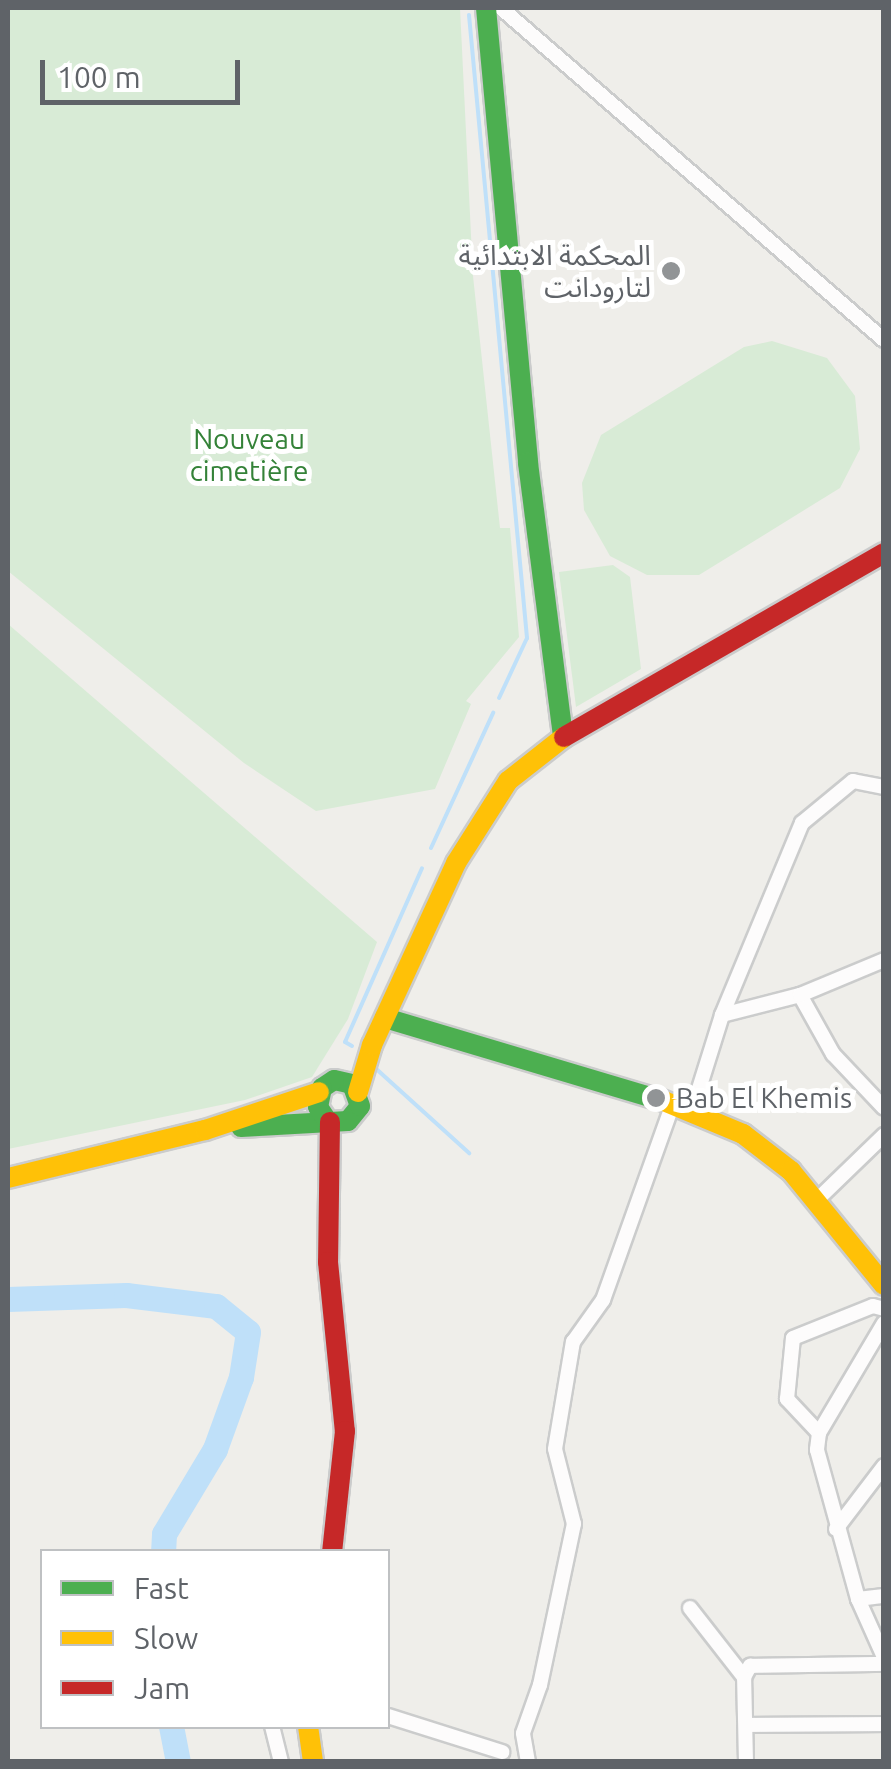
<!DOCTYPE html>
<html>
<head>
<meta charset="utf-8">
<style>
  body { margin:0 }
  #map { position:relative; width:891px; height:1769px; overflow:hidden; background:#efeeea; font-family:Ubuntu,"Noto Sans Arabic",sans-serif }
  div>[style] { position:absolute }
  .green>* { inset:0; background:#d8ebd6 }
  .stream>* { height:4px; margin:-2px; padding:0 2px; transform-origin:2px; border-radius:2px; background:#bfe0f9 }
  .river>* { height:25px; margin:-12.5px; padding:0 12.5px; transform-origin:12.5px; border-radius:12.5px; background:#bfe0f9 }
  .roads { filter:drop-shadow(2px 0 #cbcccc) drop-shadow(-2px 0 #cbcccc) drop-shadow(0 2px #cbcccc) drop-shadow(0 -2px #cbcccc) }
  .street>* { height:14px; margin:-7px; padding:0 7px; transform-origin:7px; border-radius:7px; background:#fdfcfc }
  .fast>* { height:20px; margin:-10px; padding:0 10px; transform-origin:10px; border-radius:10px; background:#4caf50 }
  .slow>* { height:20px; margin:-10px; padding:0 10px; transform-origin:10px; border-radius:10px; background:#ffc107 }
  .jam>* { height:20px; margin:-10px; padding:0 10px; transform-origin:10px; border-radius:10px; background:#c62828 }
  .dots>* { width:28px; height:28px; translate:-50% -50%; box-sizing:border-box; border:5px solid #fff; border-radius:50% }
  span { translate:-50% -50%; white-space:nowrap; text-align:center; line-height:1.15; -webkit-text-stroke:10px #fff; paint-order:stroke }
  .poi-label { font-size:28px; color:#5f6368 }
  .right { translate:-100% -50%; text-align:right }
  .left { translate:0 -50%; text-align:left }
  .park-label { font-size:28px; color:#348238 }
  .frame { position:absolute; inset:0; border:10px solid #5f6368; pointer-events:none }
  .legend { position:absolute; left:40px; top:1549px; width:350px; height:180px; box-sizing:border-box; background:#fff; border:2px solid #bfc1c3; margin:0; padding:12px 18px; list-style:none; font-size:30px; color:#5f6368 }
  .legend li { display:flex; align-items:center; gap:20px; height:50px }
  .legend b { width:50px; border:2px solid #bfc1c3 }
  .scale { position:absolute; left:40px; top:60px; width:200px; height:45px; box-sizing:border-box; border:5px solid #5f6368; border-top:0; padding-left:12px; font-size:30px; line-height:35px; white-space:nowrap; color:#5f6368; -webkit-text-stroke:8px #fff; paint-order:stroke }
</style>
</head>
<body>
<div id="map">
  <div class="green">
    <i style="clip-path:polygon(8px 8px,460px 8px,473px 276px,500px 528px,510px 528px,519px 637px,466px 701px,471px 704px,435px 789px,316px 811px,244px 763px,8px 571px)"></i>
    <i style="clip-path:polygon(772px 341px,827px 358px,855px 396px,860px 449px,840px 488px,699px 575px,647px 575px,610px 556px,584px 510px,582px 483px,601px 435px,744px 347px)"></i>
    <i style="clip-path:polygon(613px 565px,630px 577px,641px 669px,576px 707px,559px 572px)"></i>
    <i style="clip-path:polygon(8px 624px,377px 942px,348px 1019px,312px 1077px,245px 1100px,8px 1149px)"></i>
  </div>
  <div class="stream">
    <i style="left:469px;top:15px;width:626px;rotate:84.68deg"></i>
    <i style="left:527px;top:638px;width:66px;rotate:115deg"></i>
    <i style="left:431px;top:848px;width:149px;rotate:-65.3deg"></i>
    <i style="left:352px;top:1046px;width:8px;rotate:-150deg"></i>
    <i style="left:345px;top:1042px;width:190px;rotate:-66.1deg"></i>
    <i style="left:373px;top:1066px;width:130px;rotate:42.2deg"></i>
  </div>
  <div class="river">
    <i style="left:8px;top:1299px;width:118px;rotate:-1.9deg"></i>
    <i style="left:126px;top:1295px;width:91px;rotate:7deg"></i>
    <i style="left:216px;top:1306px;width:41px;rotate:39.1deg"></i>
    <i style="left:248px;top:1332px;width:46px;rotate:98.8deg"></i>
    <i style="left:241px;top:1377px;width:77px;rotate:109.9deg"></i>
    <i style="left:215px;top:1449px;width:99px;rotate:121deg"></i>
    <i style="left:164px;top:1534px;width:18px;rotate:93deg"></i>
    <i style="left:171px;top:1726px;width:37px;rotate:79deg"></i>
  </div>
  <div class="roads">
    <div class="street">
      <i style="left:501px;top:8px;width:507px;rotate:40.92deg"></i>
      <i style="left:800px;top:995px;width:68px;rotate:60.8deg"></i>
      <i style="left:833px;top:1054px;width:74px;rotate:46.6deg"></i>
      <i style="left:722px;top:1015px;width:208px;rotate:-67.4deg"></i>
      <i style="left:802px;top:823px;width:66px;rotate:-39.5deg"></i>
      <i style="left:853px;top:781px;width:32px;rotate:11deg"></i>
      <i style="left:692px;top:1111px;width:101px;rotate:-72.6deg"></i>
      <i style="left:722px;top:1015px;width:81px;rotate:-14.4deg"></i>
      <i style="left:800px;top:995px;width:91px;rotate:-22.6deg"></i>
      <i style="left:819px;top:1198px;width:91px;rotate:-44.1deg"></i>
      <i style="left:884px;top:1323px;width:128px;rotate:120.6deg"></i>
      <i style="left:819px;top:1433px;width:17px;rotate:97deg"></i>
      <i style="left:817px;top:1450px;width:155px;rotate:74.6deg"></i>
      <i style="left:858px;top:1599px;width:64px;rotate:65.9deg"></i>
      <i style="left:819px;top:1433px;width:47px;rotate:-133.3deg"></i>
      <i style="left:787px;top:1399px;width:61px;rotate:-84.4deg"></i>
      <i style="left:793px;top:1338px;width:86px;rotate:-21.8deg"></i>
      <i style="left:873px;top:1306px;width:11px;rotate:15deg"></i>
      <i style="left:836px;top:1529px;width:79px;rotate:-52.7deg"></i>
      <i style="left:858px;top:1599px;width:26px;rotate:-7deg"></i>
      <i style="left:690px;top:1608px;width:88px;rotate:52deg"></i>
      <i style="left:388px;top:1716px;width:120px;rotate:17.5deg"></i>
      <i style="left:746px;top:1725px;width:138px;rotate:-0.4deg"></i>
      <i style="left:272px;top:1726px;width:37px;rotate:76deg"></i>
      <i style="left:528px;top:1762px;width:29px;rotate:-100deg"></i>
      <i style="left:523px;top:1733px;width:51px;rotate:-70.5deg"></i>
      <i style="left:540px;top:1685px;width:165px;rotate:-78.1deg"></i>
      <i style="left:574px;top:1524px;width:77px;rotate:-104.2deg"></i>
      <i style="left:555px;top:1449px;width:109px;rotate:-80.5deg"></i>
      <i style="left:573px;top:1342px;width:52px;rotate:-54.5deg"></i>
      <i style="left:603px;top:1300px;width:209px;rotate:-70.4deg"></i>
      <i style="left:746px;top:1762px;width:85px;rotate:-91.3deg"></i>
      <i style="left:744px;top:1677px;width:13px;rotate:-61deg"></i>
      <i style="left:750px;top:1666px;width:134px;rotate:-0.9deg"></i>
    </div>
    <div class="fast">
      <i style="left:486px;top:8px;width:457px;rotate:84.7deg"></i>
      <i style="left:528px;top:463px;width:277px;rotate:82.7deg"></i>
      <i style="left:385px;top:1018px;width:281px;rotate:16.6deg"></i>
      <i style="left:241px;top:1127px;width:107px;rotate:-3.2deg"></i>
      <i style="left:348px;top:1121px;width:19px;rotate:-51deg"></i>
      <i style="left:360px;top:1106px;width:23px;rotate:-110deg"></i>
      <i style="left:352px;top:1084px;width:18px;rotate:-167deg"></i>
      <i style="left:334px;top:1080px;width:14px;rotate:146deg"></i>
      <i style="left:322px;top:1088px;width:19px;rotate:102deg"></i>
      <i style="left:318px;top:1107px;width:14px;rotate:56deg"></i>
    </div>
    <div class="slow">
      <i style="left:358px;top:1092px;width:49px;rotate:-73.4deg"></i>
      <i style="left:372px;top:1045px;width:200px;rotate:-65.2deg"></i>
      <i style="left:456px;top:863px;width:97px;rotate:-57.6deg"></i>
      <i style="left:508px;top:781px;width:71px;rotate:-38.2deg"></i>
      <i style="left:659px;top:1099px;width:91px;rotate:22.6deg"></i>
      <i style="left:743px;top:1134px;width:61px;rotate:37.6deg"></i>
      <i style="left:791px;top:1171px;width:147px;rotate:50.8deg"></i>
      <i style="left:8px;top:1178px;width:203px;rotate:-13.7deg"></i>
      <i style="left:205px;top:1130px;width:120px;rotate:-18.4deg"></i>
      <i style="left:308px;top:1726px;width:36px;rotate:82deg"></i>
    </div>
    <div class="jam">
      <i style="left:564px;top:737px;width:369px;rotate:-29.9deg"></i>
      <i style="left:330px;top:1122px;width:140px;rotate:90.8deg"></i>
      <i style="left:328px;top:1262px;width:170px;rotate:84.3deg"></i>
      <i style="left:345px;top:1431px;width:122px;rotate:96.1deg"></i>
    </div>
  </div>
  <div class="dots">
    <i style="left:671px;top:271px;background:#919496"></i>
    <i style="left:656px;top:1098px;background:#919496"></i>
  </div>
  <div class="poi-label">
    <span class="right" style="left:651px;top:271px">المحكمة الابتدائية<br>لتارودانت</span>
    <span class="left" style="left:676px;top:1098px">Bab El Khemis</span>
  </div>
  <div class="park-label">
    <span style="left:249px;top:455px">Nouveau<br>cimetière</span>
  </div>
  <div class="frame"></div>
  <ul class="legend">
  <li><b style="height:12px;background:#4caf50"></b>Fast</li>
  <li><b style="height:12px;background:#ffc107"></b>Slow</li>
  <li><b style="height:12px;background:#c62828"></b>Jam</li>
  </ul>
  <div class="scale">100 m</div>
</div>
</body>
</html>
